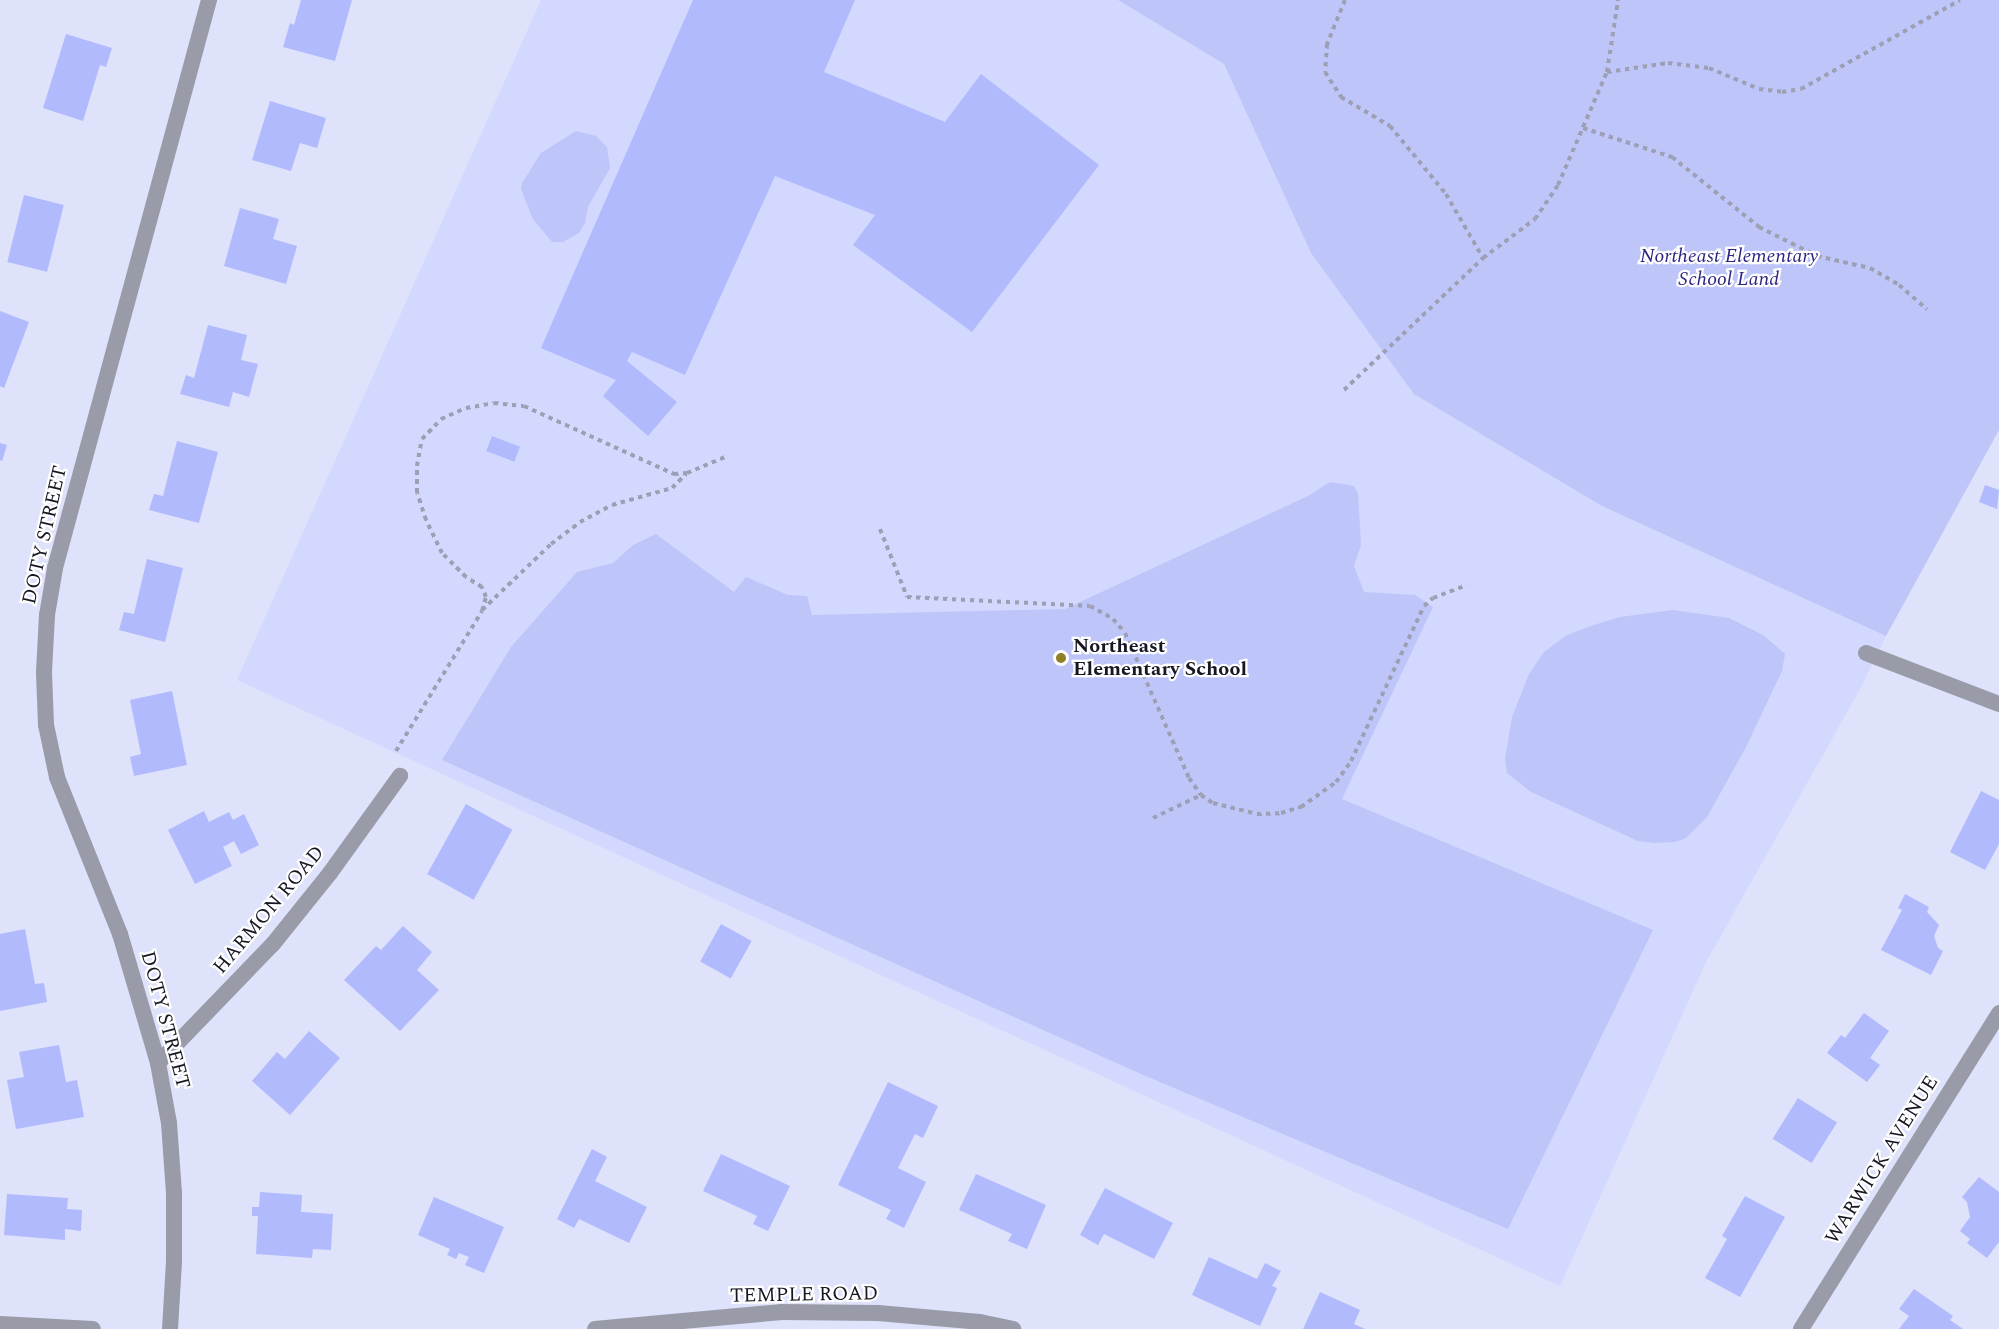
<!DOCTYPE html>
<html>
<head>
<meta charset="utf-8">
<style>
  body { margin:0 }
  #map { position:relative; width:1999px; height:1329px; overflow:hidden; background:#dee2fb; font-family:Spectral,serif }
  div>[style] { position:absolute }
  .built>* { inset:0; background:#d2d8fe }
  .green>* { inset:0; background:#bec5f9 }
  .building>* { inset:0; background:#b1bafd; transform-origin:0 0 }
  .path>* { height:4px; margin-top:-2px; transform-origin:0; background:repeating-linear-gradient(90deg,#9da0b4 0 4.5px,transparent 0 9px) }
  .minor>* { height:16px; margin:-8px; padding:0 8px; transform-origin:8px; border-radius:8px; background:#999ba8 }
  .dots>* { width:16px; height:16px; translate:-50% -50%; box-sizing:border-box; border:3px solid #fff; border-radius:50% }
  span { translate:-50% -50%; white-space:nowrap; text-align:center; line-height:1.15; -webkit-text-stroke:4.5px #fff; paint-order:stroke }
  .park-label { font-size:20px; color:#2d2583; font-style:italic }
  .street-label { font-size:20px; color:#161722 }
  .poi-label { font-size:20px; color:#161722; font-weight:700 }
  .left { translate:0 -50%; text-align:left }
</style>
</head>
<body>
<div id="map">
  <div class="built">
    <i style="clip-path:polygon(541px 0,1118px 0,1224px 64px,1311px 253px,1602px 506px,1886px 636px,1859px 691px,1706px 962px,1560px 1286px,237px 680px)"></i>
  </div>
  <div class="green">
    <i style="clip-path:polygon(1118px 0,1999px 0,1999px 430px,1886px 636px,1602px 506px,1414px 394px,1311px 253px,1224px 64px)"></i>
    <i style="clip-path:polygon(576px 131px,596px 136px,607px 147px,610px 168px,588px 207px,585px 223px,579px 233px,563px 242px,552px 242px,533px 219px,521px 189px,522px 183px,541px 153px)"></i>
    <i style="clip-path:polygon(1330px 482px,1354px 486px,1358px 494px,1361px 545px,1354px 566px,1364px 592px,1415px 595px,1433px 607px,1342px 799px,1653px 930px,1508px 1229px,1141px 1074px,442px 760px,511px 647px,577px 572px,613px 563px,633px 545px,656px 534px,734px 592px,746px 577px,788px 595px,807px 596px,812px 615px,1065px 609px,1308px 496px)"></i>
    <i style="clip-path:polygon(1673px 610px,1729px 618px,1763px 635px,1785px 654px,1782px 671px,1745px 749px,1707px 817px,1686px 838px,1675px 842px,1654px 843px,1638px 841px,1531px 792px,1507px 773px,1505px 759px,1512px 717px,1529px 674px,1544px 652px,1567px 635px,1597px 624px,1620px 617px)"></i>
  </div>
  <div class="building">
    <i style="clip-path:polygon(301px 0,352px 0,335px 61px,283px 47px,290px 23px,294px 25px)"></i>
    <i style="clip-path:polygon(693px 0,855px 0,824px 72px,945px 122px,981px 74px,1099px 165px,972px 332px,853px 245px,875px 215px,775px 176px,685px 375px,632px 352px,627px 361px,677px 402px,648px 436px,603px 396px,616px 380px,541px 348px)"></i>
    <i style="clip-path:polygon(66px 34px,112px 48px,106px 67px,100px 65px,83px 121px,43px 108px)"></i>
    <i style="clip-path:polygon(270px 101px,326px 118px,317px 148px,300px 143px,291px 171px,252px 160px)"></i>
    <i style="left:24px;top:195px;width:41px;height:69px;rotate:14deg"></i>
    <i style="clip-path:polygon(240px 208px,279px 219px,273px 239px,297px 246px,286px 284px,224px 266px)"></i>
    <i style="clip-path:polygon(0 311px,29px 322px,4px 388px,0 386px)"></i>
    <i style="clip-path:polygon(208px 325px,247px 335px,241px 360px,258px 364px,249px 397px,233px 392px,229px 407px,180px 394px,186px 375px,194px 378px)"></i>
    <i style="left:492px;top:436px;width:30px;height:16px;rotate:21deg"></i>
    <i style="clip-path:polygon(177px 441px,218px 452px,199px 523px,149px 510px,154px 494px,163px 496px)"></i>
    <i style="clip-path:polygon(0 443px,7px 445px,2px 461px,0 460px)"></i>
    <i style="clip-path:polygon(1985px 485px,1999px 490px,1997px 509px,1979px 502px)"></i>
    <i style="clip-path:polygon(147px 559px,183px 568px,165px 642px,119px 630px,124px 612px,134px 614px)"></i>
    <i style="clip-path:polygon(172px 691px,187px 765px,134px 776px,130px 757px,141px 754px,130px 700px)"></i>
    <i style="clip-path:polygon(1981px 791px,1999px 800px,1999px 844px,1985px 870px,1950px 852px)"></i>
    <i style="left:466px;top:804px;width:53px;height:80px;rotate:29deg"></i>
    <i style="clip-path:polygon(204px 811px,209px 822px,229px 812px,233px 820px,244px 814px,259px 845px,241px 854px,234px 841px,223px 847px,232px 866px,195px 884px,168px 830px)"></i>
    <i style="clip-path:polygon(1905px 894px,1929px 907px,1927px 912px,1939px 925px,1934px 936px,1938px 948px,1943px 951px,1931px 975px,1881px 950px,1902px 910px,1898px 908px)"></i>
    <i style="left:721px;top:924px;width:35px;height:43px;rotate:29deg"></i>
    <i style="clip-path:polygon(403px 926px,432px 952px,417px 970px,439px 990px,400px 1031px,344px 980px,376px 946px,381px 950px)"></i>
    <i style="clip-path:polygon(25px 929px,35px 984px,44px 983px,47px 1002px,0 1011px,0 934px)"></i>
    <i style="clip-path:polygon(1864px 1013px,1889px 1031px,1870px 1058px,1880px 1065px,1867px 1082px,1827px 1053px,1841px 1035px,1845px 1038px)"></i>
    <i style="clip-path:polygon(309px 1031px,340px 1058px,290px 1115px,252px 1081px,277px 1052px,285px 1059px)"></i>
    <i style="clip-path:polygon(59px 1045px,66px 1082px,77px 1080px,84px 1117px,16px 1129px,7px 1080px,24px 1077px,19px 1052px)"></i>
    <i style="clip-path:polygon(888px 1082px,938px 1106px,923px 1138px,915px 1134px,898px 1168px,926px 1182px,904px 1228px,886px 1219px,891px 1210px,838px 1185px)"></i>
    <i style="left:1798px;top:1098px;width:46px;height:48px;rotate:32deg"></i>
    <i style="clip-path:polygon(592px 1149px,607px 1157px,595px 1181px,647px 1207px,629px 1243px,579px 1219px,574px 1228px,557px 1219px)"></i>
    <i style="clip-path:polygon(721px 1154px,790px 1186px,768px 1231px,753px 1224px,757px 1216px,703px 1191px)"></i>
    <i style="clip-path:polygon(976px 1174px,1046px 1205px,1027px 1249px,1008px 1241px,1012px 1234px,959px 1210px)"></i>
    <i style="clip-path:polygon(1979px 1177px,1999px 1192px,1999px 1242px,1987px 1258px,1967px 1243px,1970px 1239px,1960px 1231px,1970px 1217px,1967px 1202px,1962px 1197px)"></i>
    <i style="clip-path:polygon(1105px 1188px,1173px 1223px,1154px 1259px,1104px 1234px,1098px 1245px,1080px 1235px)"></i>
    <i style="clip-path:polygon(260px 1192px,302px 1195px,301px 1212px,333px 1214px,331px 1250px,313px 1249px,312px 1258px,256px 1254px,258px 1216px,252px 1216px,252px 1207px,259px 1207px)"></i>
    <i style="clip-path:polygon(7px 1194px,68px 1198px,67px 1209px,82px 1210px,81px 1231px,65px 1229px,65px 1240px,4px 1235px)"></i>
    <i style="clip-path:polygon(1745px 1196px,1785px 1217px,1740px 1297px,1705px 1278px,1727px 1239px,1722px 1236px)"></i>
    <i style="clip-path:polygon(434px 1197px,504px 1227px,484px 1273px,465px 1265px,469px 1257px,459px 1253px,456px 1259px,447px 1255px,450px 1249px,418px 1235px)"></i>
    <i style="clip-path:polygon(1209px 1257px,1257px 1279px,1265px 1263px,1281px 1271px,1272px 1286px,1277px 1288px,1260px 1326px,1192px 1295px)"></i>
    <i style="clip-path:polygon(1914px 1289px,1953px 1316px,1950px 1320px,1963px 1329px,1899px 1329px,1909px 1316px,1899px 1309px)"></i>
    <i style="clip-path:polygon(1320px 1292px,1360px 1310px,1354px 1324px,1365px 1329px,1303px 1329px)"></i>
  </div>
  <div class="path">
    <i style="left:1345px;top:0;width:48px;rotate:112.2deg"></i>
    <i style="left:1327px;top:44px;width:28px;rotate:94deg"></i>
    <i style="left:1325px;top:72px;width:30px;rotate:57deg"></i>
    <i style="left:1341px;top:97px;width:57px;rotate:30.6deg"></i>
    <i style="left:1390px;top:126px;width:88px;rotate:50.5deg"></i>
    <i style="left:1446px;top:194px;width:74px;rotate:60deg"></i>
    <i style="left:1607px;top:72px;width:73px;rotate:-81.3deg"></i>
    <i style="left:1583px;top:128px;width:94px;rotate:18deg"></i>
    <i style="left:1672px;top:157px;width:112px;rotate:38.8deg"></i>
    <i style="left:1759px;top:227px;width:65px;rotate:26.6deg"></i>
    <i style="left:1817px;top:256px;width:54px;rotate:12.8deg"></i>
    <i style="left:1870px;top:268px;width:34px;rotate:30deg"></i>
    <i style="left:1899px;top:285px;width:37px;rotate:41deg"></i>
    <i style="left:1344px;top:390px;width:192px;rotate:-43.5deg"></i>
    <i style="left:1483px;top:258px;width:65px;rotate:-36.9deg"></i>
    <i style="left:1535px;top:219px;width:41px;rotate:-55.9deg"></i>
    <i style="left:1558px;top:185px;width:123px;rotate:-66.6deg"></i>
    <i style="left:1607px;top:72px;width:62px;rotate:-8.4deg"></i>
    <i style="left:1668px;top:63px;width:41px;rotate:7deg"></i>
    <i style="left:1709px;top:68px;width:54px;rotate:22.8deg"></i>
    <i style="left:1759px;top:89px;width:23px;rotate:7deg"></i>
    <i style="left:1782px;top:92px;width:19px;rotate:-9deg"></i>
    <i style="left:1801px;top:89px;width:182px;rotate:-29.2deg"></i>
    <i style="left:880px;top:529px;width:73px;rotate:68.3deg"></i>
    <i style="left:907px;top:597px;width:183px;rotate:2.8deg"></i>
    <i style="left:1090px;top:606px;width:26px;rotate:29deg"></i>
    <i style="left:1113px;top:619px;width:18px;rotate:49deg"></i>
    <i style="left:1125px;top:633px;width:158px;rotate:66.2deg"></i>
    <i style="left:1189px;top:778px;width:21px;rotate:55deg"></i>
    <i style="left:1201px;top:795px;width:14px;rotate:34deg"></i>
    <i style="left:1213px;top:803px;width:45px;rotate:14deg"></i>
    <i style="left:1257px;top:814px;width:24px;rotate:-2deg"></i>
    <i style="left:1281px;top:813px;width:21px;rotate:-17deg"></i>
    <i style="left:1301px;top:807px;width:43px;rotate:-35.5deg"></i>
    <i style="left:1336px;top:782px;width:26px;rotate:-54deg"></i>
    <i style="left:1351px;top:761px;width:171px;rotate:-64.8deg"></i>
    <i style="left:1424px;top:606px;width:12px;rotate:-42deg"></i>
    <i style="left:1433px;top:598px;width:36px;rotate:-21deg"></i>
    <i style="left:482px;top:610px;width:95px;rotate:-43.7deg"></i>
    <i style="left:551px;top:544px;width:36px;rotate:-37deg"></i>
    <i style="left:580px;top:522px;width:36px;rotate:-28deg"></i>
    <i style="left:612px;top:505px;width:62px;rotate:-15.8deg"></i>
    <i style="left:672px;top:488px;width:20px;rotate:-45deg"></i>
    <i style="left:396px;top:751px;width:164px;rotate:-58.4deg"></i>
    <i style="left:482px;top:611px;width:15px;rotate:-74deg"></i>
    <i style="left:486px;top:597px;width:11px;rotate:-112deg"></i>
    <i style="left:482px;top:587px;width:19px;rotate:-148deg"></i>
    <i style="left:466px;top:577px;width:34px;rotate:-135deg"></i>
    <i style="left:442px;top:553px;width:37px;rotate:-116deg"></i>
    <i style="left:426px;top:520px;width:28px;rotate:-108deg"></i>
    <i style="left:417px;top:493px;width:27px;rotate:-90deg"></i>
    <i style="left:417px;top:466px;width:27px;rotate:-80deg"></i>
    <i style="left:422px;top:439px;width:28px;rotate:-46deg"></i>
    <i style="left:441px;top:419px;width:27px;rotate:-24deg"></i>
    <i style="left:466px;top:408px;width:28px;rotate:-10deg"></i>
    <i style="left:494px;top:403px;width:30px;rotate:6deg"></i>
    <i style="left:524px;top:406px;width:165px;rotate:24.4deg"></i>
    <i style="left:674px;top:474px;width:13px;rotate:-4deg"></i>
    <i style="left:687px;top:473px;width:41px;rotate:-22.8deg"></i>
    <i style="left:1153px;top:818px;width:53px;rotate:-25.6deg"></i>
  </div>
  <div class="minor">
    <i style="left:1866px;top:653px;width:142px;rotate:21deg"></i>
    <i style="left:158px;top:1063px;width:165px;rotate:-46deg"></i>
    <i style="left:273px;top:944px;width:91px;rotate:-51.2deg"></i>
    <i style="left:330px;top:873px;width:120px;rotate:-54.2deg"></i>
    <i style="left:0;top:1324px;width:93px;rotate:3.1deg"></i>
    <i style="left:170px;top:1329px;width:68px;rotate:-86.6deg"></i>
    <i style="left:174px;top:1261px;width:68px;rotate:-90deg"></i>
    <i style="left:174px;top:1193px;width:70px;rotate:-94.1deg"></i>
    <i style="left:169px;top:1123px;width:61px;rotate:-100.4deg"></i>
    <i style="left:158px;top:1063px;width:134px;rotate:-106.4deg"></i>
    <i style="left:120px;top:934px;width:169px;rotate:-111.9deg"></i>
    <i style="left:57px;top:777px;width:53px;rotate:-101.9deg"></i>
    <i style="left:46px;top:725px;width:53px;rotate:-92.2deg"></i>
    <i style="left:44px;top:672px;width:57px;rotate:-87deg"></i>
    <i style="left:47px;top:615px;width:48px;rotate:-80.3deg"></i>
    <i style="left:55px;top:568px;width:589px;rotate:-74.83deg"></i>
    <i style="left:595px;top:1329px;width:188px;rotate:-5.2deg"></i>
    <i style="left:782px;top:1312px;width:96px;rotate:0.6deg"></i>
    <i style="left:878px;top:1313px;width:102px;rotate:5deg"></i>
    <i style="left:980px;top:1322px;width:34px;rotate:12deg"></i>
    <i style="left:1801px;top:1329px;width:373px;rotate:-57.9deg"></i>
  </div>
  <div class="dots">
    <i style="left:1061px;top:658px;background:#8f7f26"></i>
  </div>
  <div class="park-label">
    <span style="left:1729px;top:268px">Northeast Elementary<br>School Land</span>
  </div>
  <div class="street-label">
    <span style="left:45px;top:535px;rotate:-77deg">DOTY STREET</span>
    <span style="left:269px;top:910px;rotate:-50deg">HARMON ROAD</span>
    <span style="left:165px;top:1020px;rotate:75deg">DOTY STREET</span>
    <span style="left:1882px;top:1160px;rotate:-58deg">WARWICK AVENUE</span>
    <span style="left:804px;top:1295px;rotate:-1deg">TEMPLE ROAD</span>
  </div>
  <div class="poi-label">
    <span class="left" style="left:1073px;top:658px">Northeast<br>Elementary School</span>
  </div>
</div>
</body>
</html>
